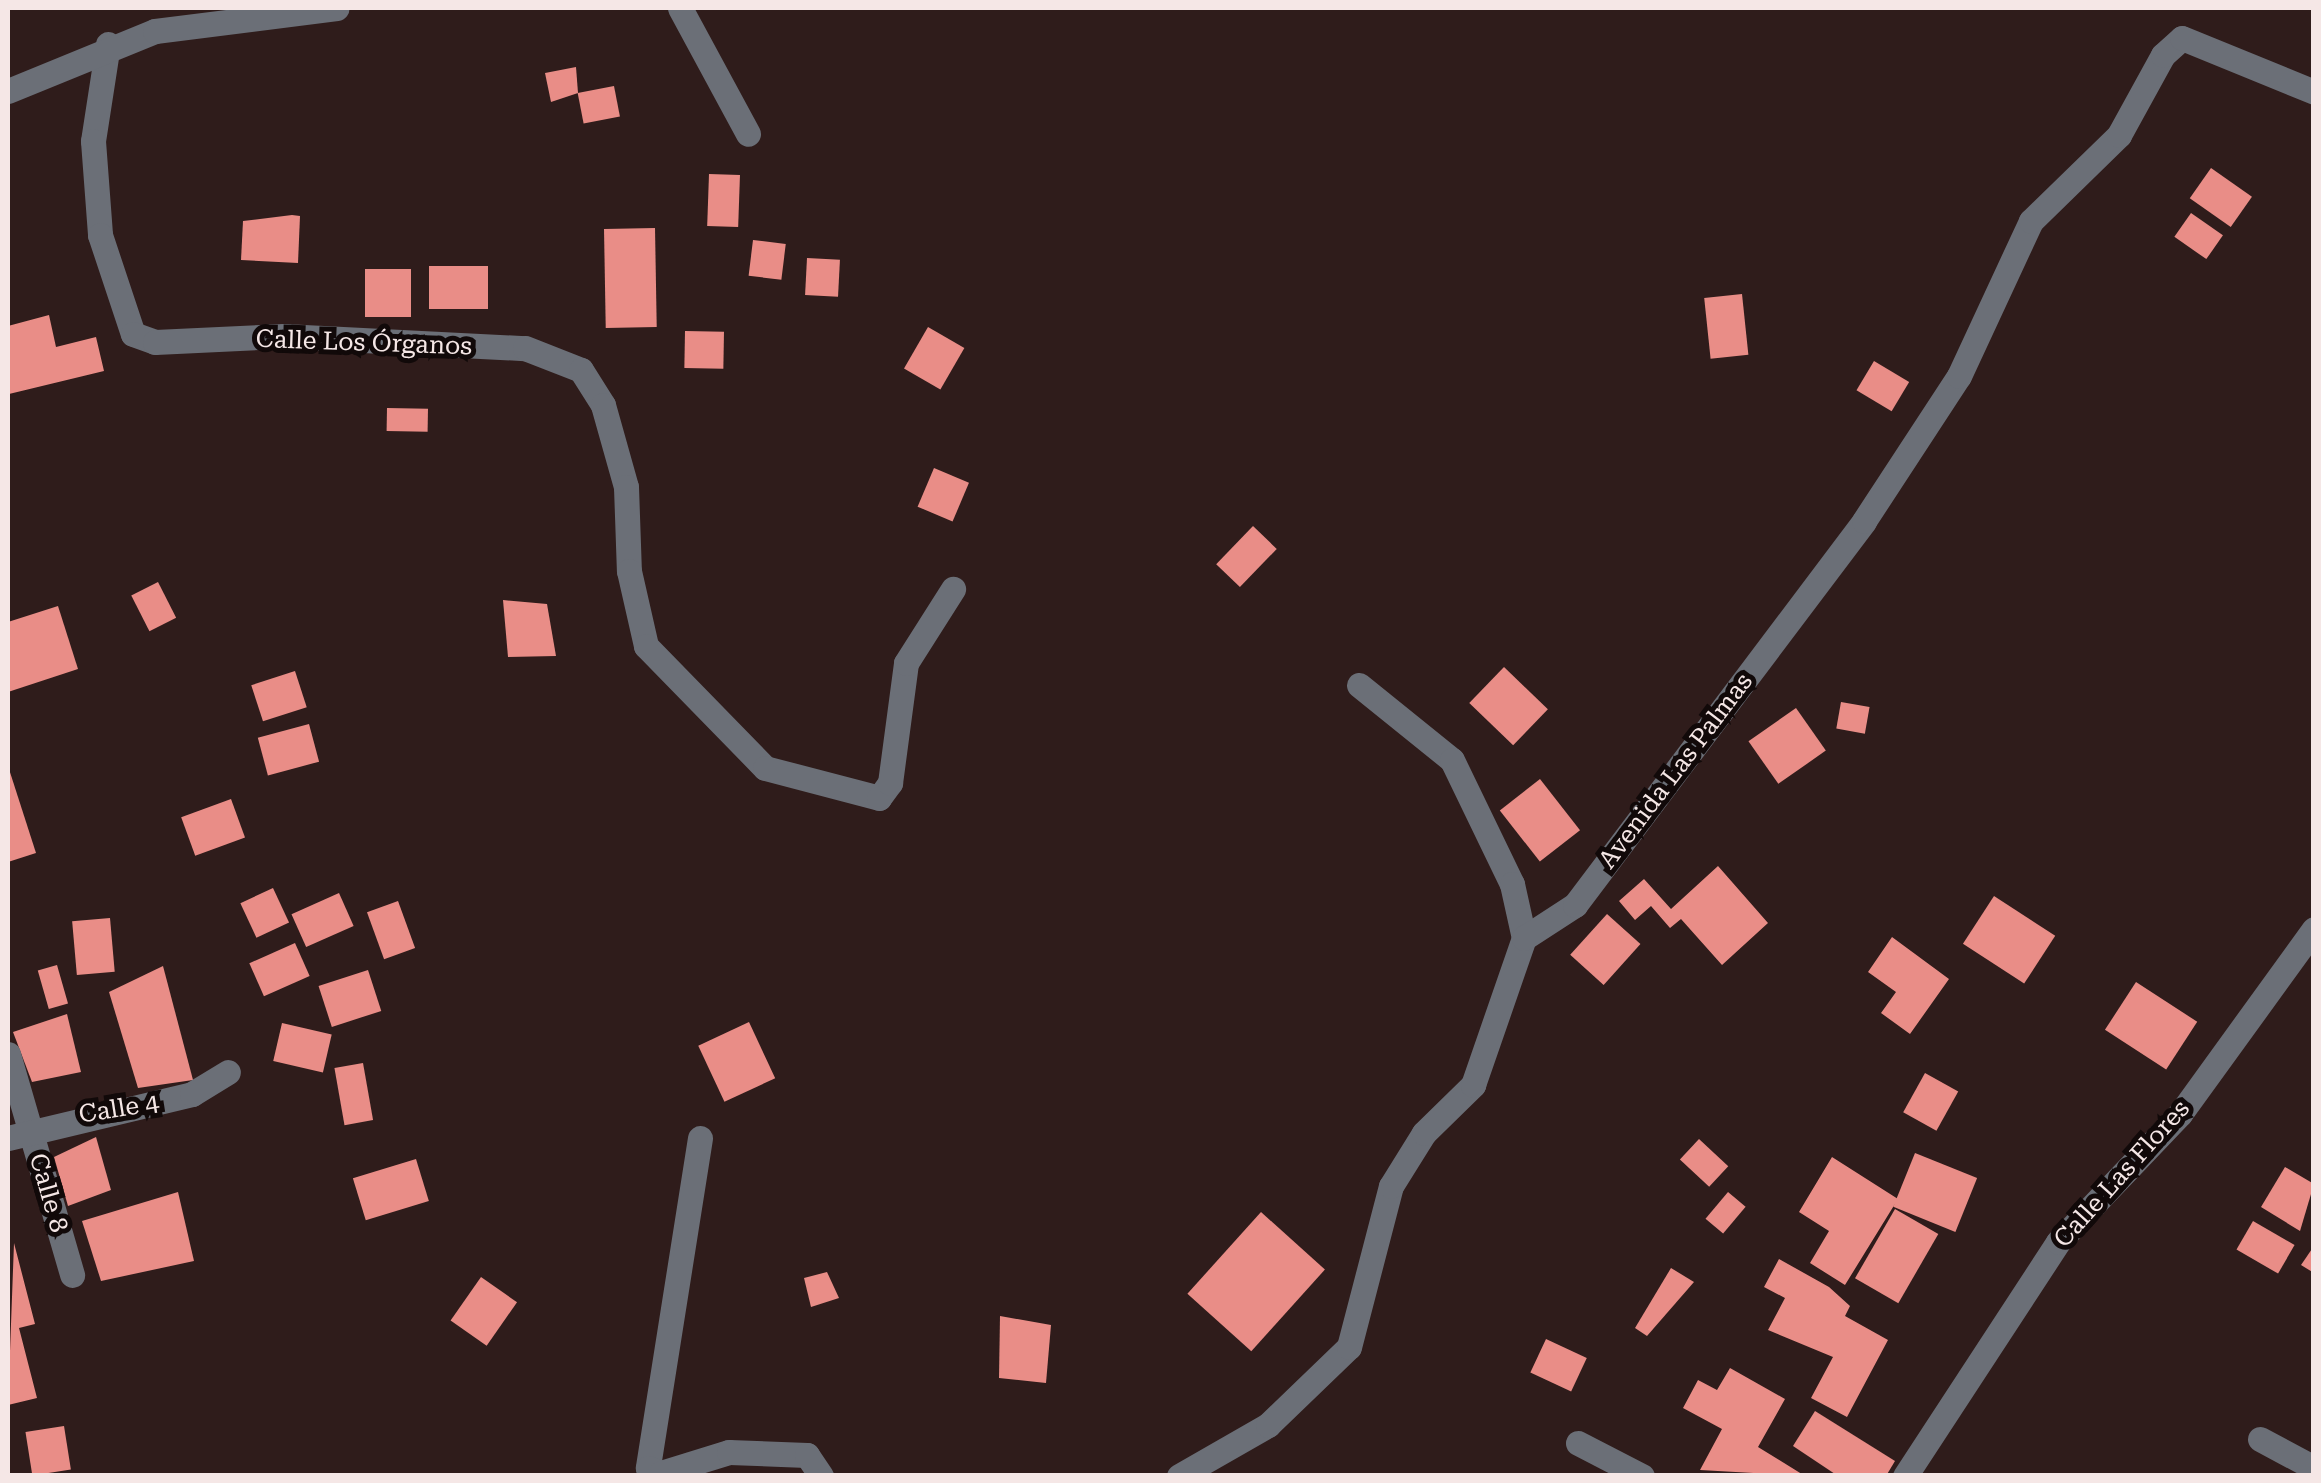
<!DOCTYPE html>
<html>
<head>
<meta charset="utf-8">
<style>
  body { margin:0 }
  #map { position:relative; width:2321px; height:1483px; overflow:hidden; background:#2f1c1b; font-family:"Roboto Serif",serif }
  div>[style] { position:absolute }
  .building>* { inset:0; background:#e98d87; transform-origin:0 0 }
  .minor>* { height:25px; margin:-12.5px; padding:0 12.5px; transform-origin:12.5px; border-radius:12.5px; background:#6b6f77 }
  span { translate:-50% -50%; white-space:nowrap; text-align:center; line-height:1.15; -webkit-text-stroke:10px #110909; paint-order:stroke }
  .street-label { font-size:25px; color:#f5e7e6 }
  .frame { position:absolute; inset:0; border:10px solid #f5e7e6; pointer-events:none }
</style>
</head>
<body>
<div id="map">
  <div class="building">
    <i style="clip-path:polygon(576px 67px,578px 93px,551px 102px,545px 73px)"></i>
    <i style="left:614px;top:86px;width:31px;height:37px;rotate:79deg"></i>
    <i style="left:2211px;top:168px;width:50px;height:37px;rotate:35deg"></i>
    <i style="left:709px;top:174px;width:31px;height:52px;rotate:2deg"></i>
    <i style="left:2191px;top:213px;width:39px;height:29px;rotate:35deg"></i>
    <i style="clip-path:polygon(292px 215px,300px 216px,298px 263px,241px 260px,243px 221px)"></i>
    <i style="left:655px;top:228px;width:99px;height:51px;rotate:89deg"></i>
    <i style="left:753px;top:240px;width:33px;height:36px;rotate:7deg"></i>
    <i style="left:807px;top:258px;width:33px;height:37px;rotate:3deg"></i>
    <i style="left:429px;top:266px;width:59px;height:43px"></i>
    <i style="left:365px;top:269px;width:46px;height:48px"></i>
    <i style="left:1742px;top:294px;width:61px;height:38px;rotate:84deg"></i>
    <i style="clip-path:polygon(49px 315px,56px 347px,96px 337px,104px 371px,9px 394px,8px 326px)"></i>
    <i style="left:928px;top:327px;width:42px;height:48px;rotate:30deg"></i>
    <i style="left:685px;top:331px;width:39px;height:37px;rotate:1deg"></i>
    <i style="left:1874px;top:361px;width:41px;height:34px;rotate:31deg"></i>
    <i style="left:387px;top:408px;width:41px;height:23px;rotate:1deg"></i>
    <i style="left:934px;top:468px;width:38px;height:42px;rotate:23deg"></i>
    <i style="left:1253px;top:526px;width:33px;height:53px;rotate:44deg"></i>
    <i style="left:158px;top:582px;width:40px;height:30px;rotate:63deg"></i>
    <i style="clip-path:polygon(503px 600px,547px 604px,556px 656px,508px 657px)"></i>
    <i style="clip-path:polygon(58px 606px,78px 669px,8px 692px,8px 622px)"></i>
    <i style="left:1504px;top:667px;width:61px;height:50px;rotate:44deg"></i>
    <i style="left:295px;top:671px;width:38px;height:46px;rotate:72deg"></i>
    <i style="left:1841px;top:702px;width:29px;height:27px;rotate:10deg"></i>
    <i style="left:1796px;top:708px;width:52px;height:58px;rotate:55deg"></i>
    <i style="left:309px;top:724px;width:39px;height:53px;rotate:75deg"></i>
    <i style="clip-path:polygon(8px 766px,36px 853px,8px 862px)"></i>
    <i style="left:1540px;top:779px;width:65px;height:51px;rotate:52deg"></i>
    <i style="left:231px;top:799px;width:41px;height:53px;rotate:70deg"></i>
    <i style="clip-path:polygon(1718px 866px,1768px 923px,1722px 965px,1681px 919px,1670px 928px,1651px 906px,1635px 920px,1619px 901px,1644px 879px,1671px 909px)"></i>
    <i style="left:273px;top:888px;width:38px;height:36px;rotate:65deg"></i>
    <i style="left:339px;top:893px;width:36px;height:52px;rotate:66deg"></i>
    <i style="left:1994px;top:896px;width:73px;height:57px;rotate:33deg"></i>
    <i style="left:398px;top:901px;width:50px;height:33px;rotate:70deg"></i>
    <i style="left:1607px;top:914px;width:45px;height:55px;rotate:42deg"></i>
    <i style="left:110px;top:918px;width:54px;height:38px;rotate:85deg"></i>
    <i style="clip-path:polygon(1892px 937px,1949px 979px,1910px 1034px,1881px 1013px,1896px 992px,1868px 972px)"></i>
    <i style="left:295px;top:943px;width:36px;height:50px;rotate:66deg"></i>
    <i style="left:57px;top:965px;width:40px;height:20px;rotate:74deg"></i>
    <i style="clip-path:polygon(163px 966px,193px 1080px,138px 1088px,109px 992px)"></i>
    <i style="left:368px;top:970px;width:43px;height:52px;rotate:72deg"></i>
    <i style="left:2136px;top:982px;width:73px;height:57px;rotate:33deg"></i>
    <i style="clip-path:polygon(67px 1014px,81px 1072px,32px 1082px,13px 1032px)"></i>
    <i style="left:749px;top:1022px;width:62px;height:56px;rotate:65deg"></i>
    <i style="left:282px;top:1023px;width:51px;height:39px;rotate:13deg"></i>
    <i style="left:363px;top:1063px;width:58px;height:29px;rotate:80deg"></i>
    <i style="left:1925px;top:1073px;width:38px;height:45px;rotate:29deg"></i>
    <i style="clip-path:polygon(96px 1137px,111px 1190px,68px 1206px,54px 1157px)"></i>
    <i style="left:1699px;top:1139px;width:40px;height:28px;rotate:43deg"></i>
    <i style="left:1915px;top:1153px;width:67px;height:58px;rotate:22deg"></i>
    <i style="clip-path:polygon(1832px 1157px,1898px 1199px,1845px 1285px,1810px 1263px,1829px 1231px,1799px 1212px)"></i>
    <i style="left:416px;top:1159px;width:44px;height:66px;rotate:73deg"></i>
    <i style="clip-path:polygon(2285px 1167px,2314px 1184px,2300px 1231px,2261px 1207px)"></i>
    <i style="clip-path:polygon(178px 1192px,194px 1261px,101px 1281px,82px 1221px)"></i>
    <i style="left:1728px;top:1192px;width:23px;height:35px;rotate:40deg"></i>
    <i style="left:1895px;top:1209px;width:50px;height:80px;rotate:30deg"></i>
    <i style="left:1261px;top:1212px;width:86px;height:110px;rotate:42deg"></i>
    <i style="left:2253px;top:1221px;width:48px;height:33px;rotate:30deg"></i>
    <i style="clip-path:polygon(14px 1243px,35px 1324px,19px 1328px,37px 1398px,8px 1405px)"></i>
    <i style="clip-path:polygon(2314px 1246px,2314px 1273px,2301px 1265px)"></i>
    <i style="clip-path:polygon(1779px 1259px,1829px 1287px,1850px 1306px,1845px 1316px,1888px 1340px,1847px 1417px,1811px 1398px,1833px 1357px,1768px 1330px,1785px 1298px,1764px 1287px)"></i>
    <i style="clip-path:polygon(1671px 1268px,1694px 1282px,1647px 1336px,1635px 1328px)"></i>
    <i style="clip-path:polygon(827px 1272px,839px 1298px,811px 1307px,804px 1278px)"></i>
    <i style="left:481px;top:1277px;width:44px;height:53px;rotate:35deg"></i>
    <i style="clip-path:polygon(1000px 1316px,1051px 1325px,1046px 1383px,999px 1378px)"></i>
    <i style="left:1546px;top:1339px;width:45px;height:37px;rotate:25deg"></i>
    <i style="clip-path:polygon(1730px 1368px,1785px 1399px,1758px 1447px,1805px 1476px,1700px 1470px,1722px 1429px,1683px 1408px,1698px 1380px,1717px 1390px)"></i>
    <i style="clip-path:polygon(1815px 1411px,1895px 1461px,1886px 1476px,1838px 1476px,1793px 1446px)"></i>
    <i style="left:64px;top:1426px;width:44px;height:39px;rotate:81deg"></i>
  </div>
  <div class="minor">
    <i style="left:680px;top:8px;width:143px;rotate:61.6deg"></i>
    <i style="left:108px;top:44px;width:98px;rotate:98.8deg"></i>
    <i style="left:93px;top:141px;width:94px;rotate:85.7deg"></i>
    <i style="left:100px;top:235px;width:104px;rotate:71.6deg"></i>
    <i style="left:133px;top:334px;width:23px;rotate:20deg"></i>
    <i style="left:155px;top:342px;width:129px;rotate:-2.7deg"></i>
    <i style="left:284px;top:336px;width:241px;rotate:2.9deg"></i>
    <i style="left:525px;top:348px;width:60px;rotate:21.4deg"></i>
    <i style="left:581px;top:370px;width:41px;rotate:57.8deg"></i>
    <i style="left:603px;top:405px;width:85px;rotate:74.3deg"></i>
    <i style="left:626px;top:487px;width:84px;rotate:88deg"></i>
    <i style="left:629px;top:571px;width:77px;rotate:77.2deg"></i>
    <i style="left:646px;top:646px;width:170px;rotate:45.7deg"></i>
    <i style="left:765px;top:768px;width:118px;rotate:14.7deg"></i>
    <i style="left:879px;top:798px;width:19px;rotate:-54deg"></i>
    <i style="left:890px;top:783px;width:121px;rotate:-82.4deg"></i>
    <i style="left:906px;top:663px;width:88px;rotate:-57.6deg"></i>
    <i style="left:8px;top:91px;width:159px;rotate:-22.2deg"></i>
    <i style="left:155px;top:31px;width:183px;rotate:-7.2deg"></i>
    <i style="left:1359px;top:685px;width:119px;rotate:38.9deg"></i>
    <i style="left:1452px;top:760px;width:138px;rotate:64.2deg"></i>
    <i style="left:1512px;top:884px;width:55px;rotate:77.5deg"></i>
    <i style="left:8px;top:1054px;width:230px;rotate:73.8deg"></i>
    <i style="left:8px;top:1138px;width:189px;rotate:-13.4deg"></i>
    <i style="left:192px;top:1094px;width:42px;rotate:-31.4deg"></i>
    <i style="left:700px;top:1138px;width:334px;rotate:99deg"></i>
    <i style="left:648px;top:1468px;width:14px;rotate:21deg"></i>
    <i style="left:661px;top:1473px;width:71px;rotate:-17.2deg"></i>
    <i style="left:729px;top:1452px;width:78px;rotate:2.2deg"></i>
    <i style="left:807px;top:1455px;width:25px;rotate:56deg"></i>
    <i style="left:2260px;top:1439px;width:61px;rotate:28.2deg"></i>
    <i style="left:1578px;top:1443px;width:72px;rotate:27.3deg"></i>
    <i style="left:1179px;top:1476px;width:103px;rotate:-29.8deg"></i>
    <i style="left:1268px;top:1425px;width:112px;rotate:-43.9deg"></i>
    <i style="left:1349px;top:1347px;width:166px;rotate:-75.4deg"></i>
    <i style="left:1391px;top:1186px;width:62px;rotate:-58.1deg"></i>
    <i style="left:1424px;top:1133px;width:69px;rotate:-44.4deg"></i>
    <i style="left:1473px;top:1085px;width:156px;rotate:-70.9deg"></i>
    <i style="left:1524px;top:938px;width:61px;rotate:-32.9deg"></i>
    <i style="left:1575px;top:905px;width:481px;rotate:-53deg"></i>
    <i style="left:1864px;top:521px;width:173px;rotate:-56.8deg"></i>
    <i style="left:1959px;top:376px;width:171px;rotate:-65.1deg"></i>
    <i style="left:2031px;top:221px;width:123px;rotate:-44.3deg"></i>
    <i style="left:2119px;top:135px;width:91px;rotate:-61.2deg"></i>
    <i style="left:2163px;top:55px;width:25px;rotate:-42deg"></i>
    <i style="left:2182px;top:38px;width:143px;rotate:22.2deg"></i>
    <i style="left:1905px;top:1476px;width:280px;rotate:-56.8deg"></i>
    <i style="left:2058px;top:1242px;width:177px;rotate:-46.4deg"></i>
    <i style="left:2180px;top:1114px;width:228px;rotate:-54.1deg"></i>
  </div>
  <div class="street-label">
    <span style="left:364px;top:343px;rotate:2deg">Calle Los Órganos</span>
    <span style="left:1676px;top:771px;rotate:-53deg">Avenida Las Palmas</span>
    <span style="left:119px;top:1109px;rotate:-9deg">Calle 4</span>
    <span style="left:2122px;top:1174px;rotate:-48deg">Calle Las Flores</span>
    <span style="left:48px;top:1193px;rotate:74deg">Calle 8</span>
  </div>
  <div class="frame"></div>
</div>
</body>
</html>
